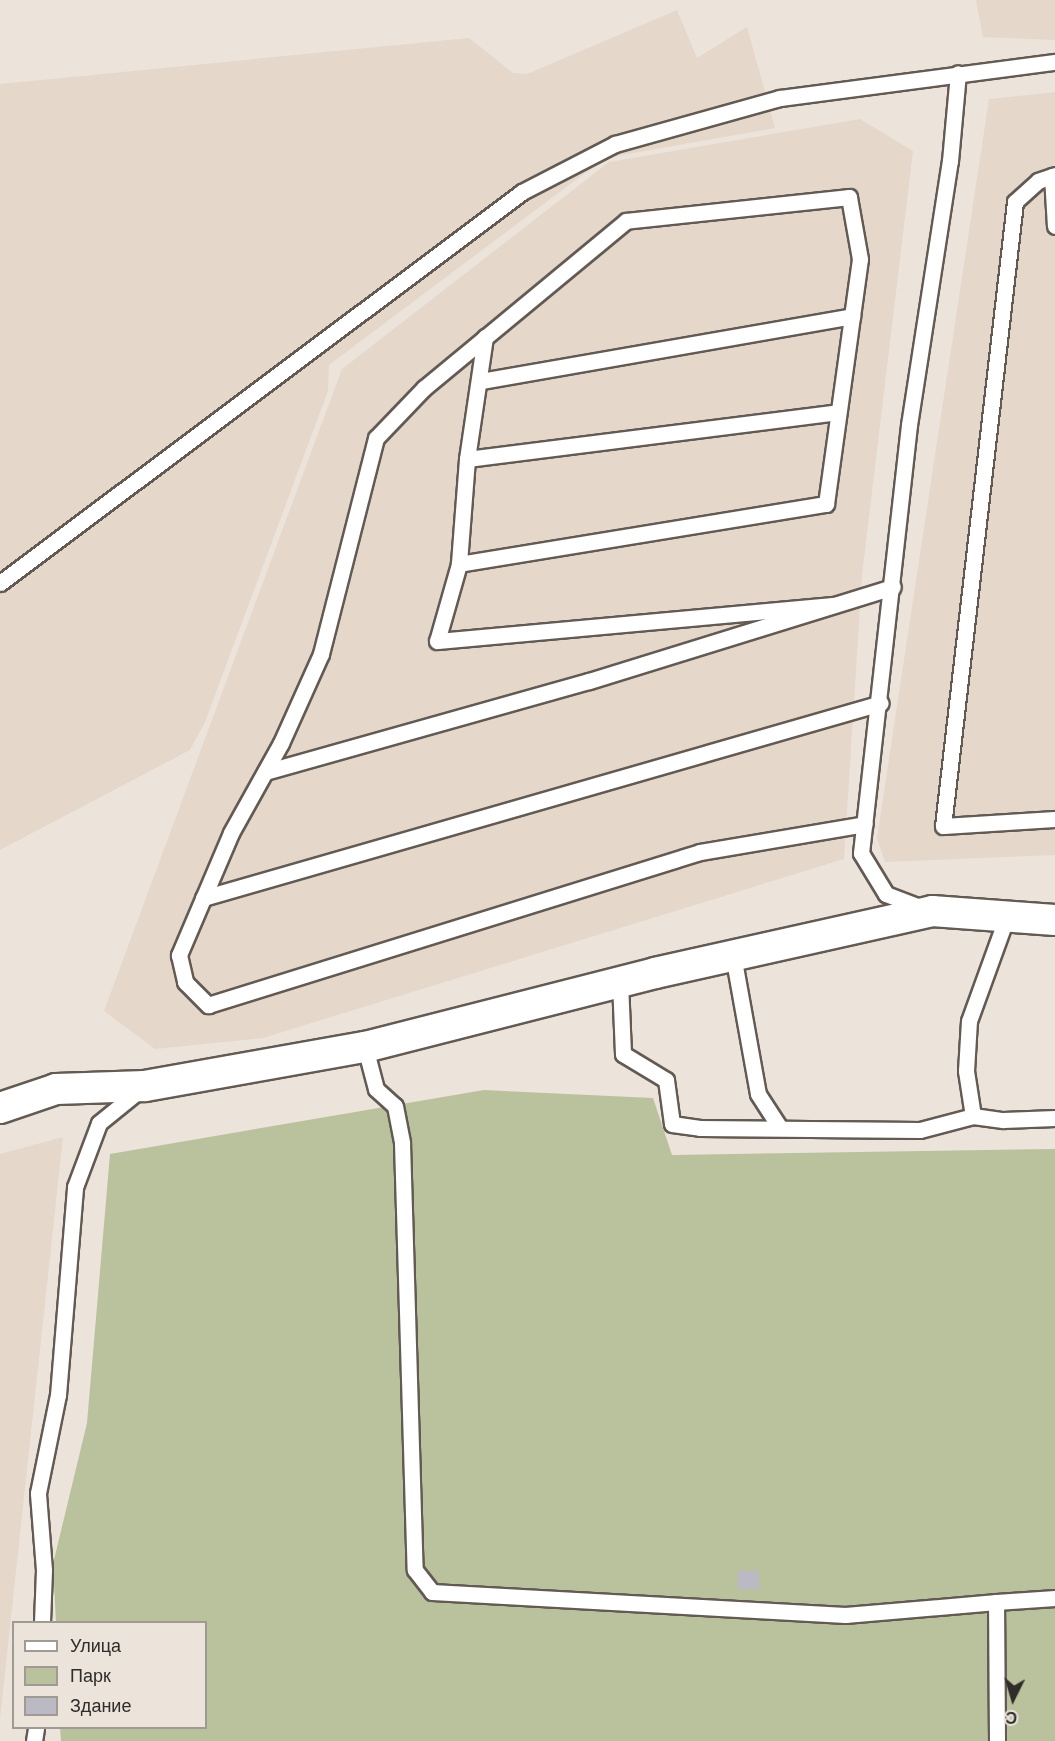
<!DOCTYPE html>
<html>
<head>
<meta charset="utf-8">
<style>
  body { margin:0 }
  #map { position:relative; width:1055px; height:1741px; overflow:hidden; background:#ece3db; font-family:Arial,sans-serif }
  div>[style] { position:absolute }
  .built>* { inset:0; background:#e5d8ca }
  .green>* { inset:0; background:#bac29d }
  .building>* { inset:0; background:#bbb9c3; transform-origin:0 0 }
  .roads { filter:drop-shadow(2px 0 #625a53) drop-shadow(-2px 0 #625a53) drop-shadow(0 2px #625a53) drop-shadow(0 -2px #625a53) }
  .service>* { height:15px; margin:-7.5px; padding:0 7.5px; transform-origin:7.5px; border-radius:7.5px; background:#fff }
  .minor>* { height:30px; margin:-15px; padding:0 15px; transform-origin:15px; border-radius:15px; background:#fff }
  span { translate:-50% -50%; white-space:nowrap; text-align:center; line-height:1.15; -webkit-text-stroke:5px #ece3db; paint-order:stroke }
  .legend { position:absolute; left:12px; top:1621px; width:195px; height:108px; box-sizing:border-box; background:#ece3db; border:2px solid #a09a94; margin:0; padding:8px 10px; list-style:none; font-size:18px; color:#2f2c29 }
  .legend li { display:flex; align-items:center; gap:12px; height:30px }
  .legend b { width:30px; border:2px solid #a09a94 }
  .north { position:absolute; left:983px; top:1669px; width:60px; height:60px; -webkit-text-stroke:4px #ece3db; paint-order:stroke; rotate:185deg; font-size:16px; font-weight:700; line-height:24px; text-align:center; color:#2f2c29 }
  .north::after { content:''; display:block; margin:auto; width:21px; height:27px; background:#2f2c29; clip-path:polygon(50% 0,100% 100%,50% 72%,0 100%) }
</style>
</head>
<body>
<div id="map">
  <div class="built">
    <i style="clip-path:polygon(976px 0,1055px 0,1055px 40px,983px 37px)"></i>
    <i style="clip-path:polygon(677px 10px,697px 58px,747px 27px,775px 128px,605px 158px,329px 365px,328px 391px,205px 722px,190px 750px,0 850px,0 84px,469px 38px,513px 73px,527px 74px)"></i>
    <i style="clip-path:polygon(1055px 92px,1055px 855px,885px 862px,877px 838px,989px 99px)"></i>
    <i style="clip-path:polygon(860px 119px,913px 151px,862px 575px,844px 859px,263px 1038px,155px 1049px,104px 1011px,342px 369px,609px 162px)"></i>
    <i style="clip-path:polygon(63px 1137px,0 1719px,0 1154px)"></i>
  </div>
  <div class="green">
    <i style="clip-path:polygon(484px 1090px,653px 1098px,672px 1155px,1055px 1149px,1055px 1741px,61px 1741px,60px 1728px,206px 1728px,206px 1622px,56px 1622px,53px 1564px,87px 1423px,110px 1154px)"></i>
  </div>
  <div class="building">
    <i style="left:738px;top:1571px;width:21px;height:18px"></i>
  </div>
  <div class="roads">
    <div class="service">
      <i style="left:1055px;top:175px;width:18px;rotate:161deg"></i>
      <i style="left:1038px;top:181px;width:31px;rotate:138deg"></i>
      <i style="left:1015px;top:202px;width:628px;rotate:96.58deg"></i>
      <i style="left:943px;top:826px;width:112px;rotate:-3.6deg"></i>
      <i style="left:1052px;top:176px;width:50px;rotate:86.6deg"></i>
      <i style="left:485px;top:337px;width:123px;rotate:98.4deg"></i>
      <i style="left:467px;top:459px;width:105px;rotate:94.4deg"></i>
      <i style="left:459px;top:564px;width:80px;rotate:105.9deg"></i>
      <i style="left:437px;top:641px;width:398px;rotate:-5.2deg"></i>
      <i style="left:481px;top:381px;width:377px;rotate:-9.9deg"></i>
      <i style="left:467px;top:459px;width:374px;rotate:-7.2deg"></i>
      <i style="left:459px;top:564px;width:372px;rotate:-9.3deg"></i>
      <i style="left:826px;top:504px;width:247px;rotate:-82.1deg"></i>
      <i style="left:860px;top:259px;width:63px;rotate:-100.1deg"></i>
      <i style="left:849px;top:197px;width:224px;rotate:173.9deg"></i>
      <i style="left:626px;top:221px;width:262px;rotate:140.4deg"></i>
      <i style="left:424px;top:388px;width:69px;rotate:133.8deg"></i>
      <i style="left:376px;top:438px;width:223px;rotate:104.3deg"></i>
      <i style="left:321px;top:654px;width:98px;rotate:114.2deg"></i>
      <i style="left:281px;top:743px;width:103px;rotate:119.1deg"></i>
      <i style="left:231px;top:833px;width:133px;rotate:113.1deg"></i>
      <i style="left:179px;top:955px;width:28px;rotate:77deg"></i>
      <i style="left:185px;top:982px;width:33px;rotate:45deg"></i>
      <i style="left:208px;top:1005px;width:515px;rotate:-17.27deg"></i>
      <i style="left:700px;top:852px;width:167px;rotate:-9.6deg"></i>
      <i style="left:0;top:583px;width:652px;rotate:-36.83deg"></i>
      <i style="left:522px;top:192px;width:105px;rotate:-27.3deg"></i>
      <i style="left:615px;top:144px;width:171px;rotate:-15.6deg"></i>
      <i style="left:780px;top:98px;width:277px;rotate:-7.5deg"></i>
      <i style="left:265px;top:772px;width:337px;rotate:-15.7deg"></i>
      <i style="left:589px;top:681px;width:318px;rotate:-17.2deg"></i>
      <i style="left:203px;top:898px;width:705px;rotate:-16.05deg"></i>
      <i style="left:925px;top:909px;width:42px;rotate:-159deg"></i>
      <i style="left:886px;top:894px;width:48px;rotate:-121.4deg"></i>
      <i style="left:861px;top:853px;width:431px;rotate:-83.6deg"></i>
      <i style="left:909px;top:425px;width:267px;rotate:-81.2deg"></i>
      <i style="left:950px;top:161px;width:88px;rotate:-84.8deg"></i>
      <i style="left:733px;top:955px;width:141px;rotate:79.8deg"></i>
      <i style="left:758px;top:1094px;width:38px;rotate:57deg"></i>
      <i style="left:620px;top:982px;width:72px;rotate:87.6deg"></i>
      <i style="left:623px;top:1054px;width:50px;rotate:31.2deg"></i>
      <i style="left:666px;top:1080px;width:44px;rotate:82.2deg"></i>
      <i style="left:672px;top:1124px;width:28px;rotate:8deg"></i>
      <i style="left:700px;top:1128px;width:220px;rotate:0.5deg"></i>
      <i style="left:920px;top:1130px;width:55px;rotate:-14.8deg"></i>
      <i style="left:973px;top:1116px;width:30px;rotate:8deg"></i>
      <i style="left:1003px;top:1120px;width:52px;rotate:-2.2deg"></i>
      <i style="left:365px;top:1047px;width:43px;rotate:75.3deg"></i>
      <i style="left:376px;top:1089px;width:25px;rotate:42deg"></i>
      <i style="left:395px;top:1106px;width:38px;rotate:79deg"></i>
      <i style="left:402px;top:1143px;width:427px;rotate:88.3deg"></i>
      <i style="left:415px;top:1570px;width:28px;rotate:52deg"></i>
      <i style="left:432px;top:1592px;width:414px;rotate:3.2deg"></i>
      <i style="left:845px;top:1615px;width:152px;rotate:-4.9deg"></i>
      <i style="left:973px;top:1116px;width:46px;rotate:-98.8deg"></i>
      <i style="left:966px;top:1071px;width:50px;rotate:-86.6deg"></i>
      <i style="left:969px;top:1021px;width:112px;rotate:-70.1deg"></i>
      <i style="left:42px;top:1622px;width:52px;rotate:-87.8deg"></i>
      <i style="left:44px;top:1570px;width:77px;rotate:-94.5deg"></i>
      <i style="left:38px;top:1493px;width:100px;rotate:-78.5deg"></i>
      <i style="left:58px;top:1395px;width:209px;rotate:-85.3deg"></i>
      <i style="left:75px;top:1187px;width:68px;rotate:-69.4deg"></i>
      <i style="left:99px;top:1123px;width:54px;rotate:-39deg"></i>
      <i style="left:34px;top:1741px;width:13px;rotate:-81deg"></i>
      <i style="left:997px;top:1741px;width:139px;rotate:-90.4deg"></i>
      <i style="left:996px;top:1602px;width:59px;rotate:-3.9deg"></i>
    </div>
    <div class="minor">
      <i style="left:0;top:1108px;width:59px;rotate:-18.7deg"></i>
      <i style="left:56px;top:1089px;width:89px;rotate:-1.9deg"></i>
      <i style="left:145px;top:1086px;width:223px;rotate:-10.1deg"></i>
      <i style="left:365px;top:1047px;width:299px;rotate:-14.3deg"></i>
      <i style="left:655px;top:973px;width:284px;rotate:-12.6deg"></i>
      <i style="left:932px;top:911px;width:123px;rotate:4.2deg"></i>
    </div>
  </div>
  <ul class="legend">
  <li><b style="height:8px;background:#fff"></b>Улица</li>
  <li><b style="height:16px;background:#bac29d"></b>Парк</li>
  <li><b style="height:16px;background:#bbb9c3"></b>Здание</li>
  </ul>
  <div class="north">С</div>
</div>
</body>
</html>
